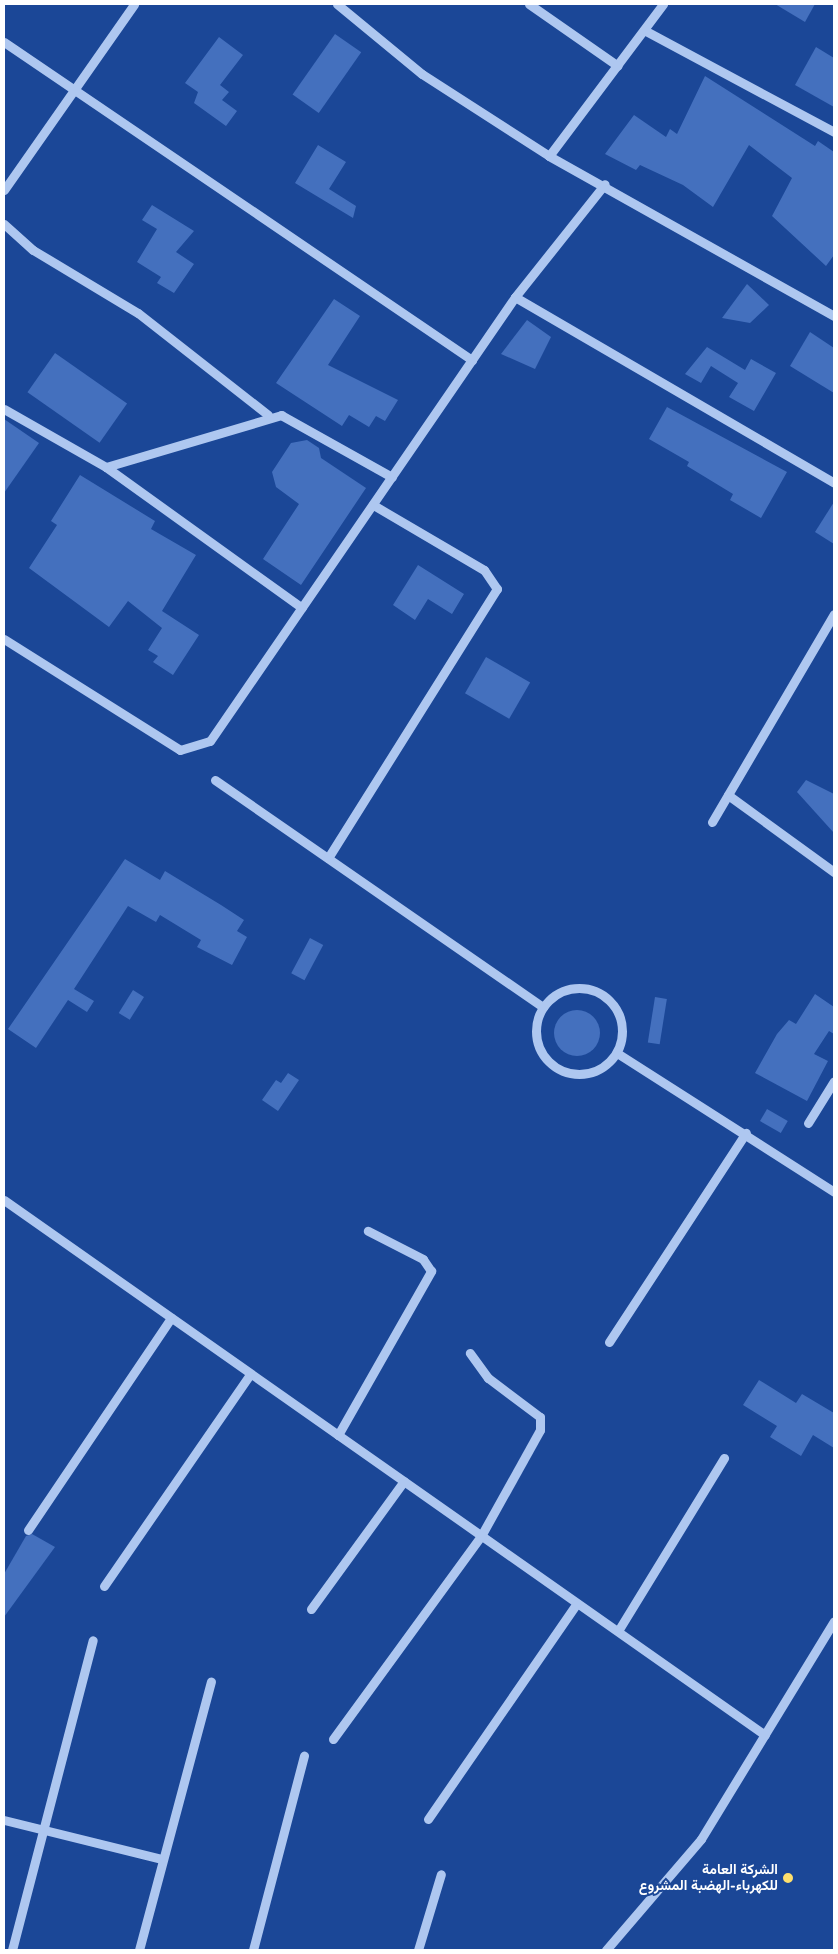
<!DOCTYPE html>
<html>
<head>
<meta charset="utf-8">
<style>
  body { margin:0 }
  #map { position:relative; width:838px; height:1954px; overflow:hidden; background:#1b4797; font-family:"Varela Round",Vazirmatn,sans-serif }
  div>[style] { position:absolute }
  .building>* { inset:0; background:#4470be; transform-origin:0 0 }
  .round { border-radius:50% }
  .minor>* { height:9px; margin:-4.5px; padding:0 4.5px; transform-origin:4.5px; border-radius:4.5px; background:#aec7f0 }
  .minor>.ring { margin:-4.5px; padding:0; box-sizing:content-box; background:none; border:9px solid #aec7f0; border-radius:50% }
  .dots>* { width:14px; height:14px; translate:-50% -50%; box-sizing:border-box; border:2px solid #1b4797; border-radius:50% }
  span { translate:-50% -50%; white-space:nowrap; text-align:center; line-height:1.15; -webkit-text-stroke:4px #1b4797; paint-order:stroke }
  .poi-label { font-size:14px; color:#fff; font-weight:700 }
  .right { translate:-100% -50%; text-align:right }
  .frame { position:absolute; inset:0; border:5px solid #fff; pointer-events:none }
</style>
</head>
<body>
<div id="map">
  <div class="building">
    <i style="clip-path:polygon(775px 4px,815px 4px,805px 22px)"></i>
    <i style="left:335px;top:34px;width:32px;height:74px;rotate:35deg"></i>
    <i style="clip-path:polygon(219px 37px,243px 55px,220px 85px,229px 92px,222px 100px,237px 111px,226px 126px,194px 103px,198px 92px,185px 83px)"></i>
    <i style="clip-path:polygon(816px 47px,834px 58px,834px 107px,795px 85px)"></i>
    <i style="clip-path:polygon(705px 76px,815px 146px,818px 141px,834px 152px,834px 255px,826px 266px,772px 216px,792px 178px,749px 145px,713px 207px,683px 185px,640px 165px,636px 170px,605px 154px,634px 115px,666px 137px,670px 129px,677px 134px)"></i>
    <i style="clip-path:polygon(318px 145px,346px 162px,329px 189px,356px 206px,353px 218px,295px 183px)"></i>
    <i style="clip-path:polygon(152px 205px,194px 231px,176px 252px,194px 264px,174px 293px,157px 283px,161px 277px,137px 262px,157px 229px,142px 220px)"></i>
    <i style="clip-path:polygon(747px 284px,769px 305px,750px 323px,722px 318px)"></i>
    <i style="clip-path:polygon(334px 299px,360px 316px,328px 365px,398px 400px,385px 421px,376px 416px,369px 427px,349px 415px,342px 426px,276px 383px)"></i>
    <i style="clip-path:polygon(527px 320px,551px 337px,535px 369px,501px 354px)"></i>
    <i style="clip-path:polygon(810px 332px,834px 348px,834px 393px,790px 366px)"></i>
    <i style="clip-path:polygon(707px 347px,745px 370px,751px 359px,776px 373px,754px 411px,729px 397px,738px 383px,711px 366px,701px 383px,685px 374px)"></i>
    <i style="left:55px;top:353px;width:88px;height:48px;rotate:35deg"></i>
    <i style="clip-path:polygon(667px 407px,787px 472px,761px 518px,730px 500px,733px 494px,687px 466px,689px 462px,649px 439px)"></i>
    <i style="clip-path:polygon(4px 419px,39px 443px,4px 493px)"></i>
    <i style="clip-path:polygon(307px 440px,319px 448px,321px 458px,366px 488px,301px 585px,263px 559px,299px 504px,276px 487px,272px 472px,291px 443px)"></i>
    <i style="clip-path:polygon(80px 475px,155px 521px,151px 529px,196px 555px,162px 611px,199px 635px,173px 675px,153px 662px,158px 656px,148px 650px,162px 628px,128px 601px,109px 627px,29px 568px,57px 525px,51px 521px)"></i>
    <i style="clip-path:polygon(834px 502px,834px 544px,815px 532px)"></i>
    <i style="clip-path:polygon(418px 565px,464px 594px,452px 614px,428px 599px,415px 620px,393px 605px)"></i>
    <i style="left:486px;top:657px;width:51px;height:42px;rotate:30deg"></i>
    <i style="clip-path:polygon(806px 780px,834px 794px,834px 833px,797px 792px)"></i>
    <i style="clip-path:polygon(125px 859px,160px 880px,165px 871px,221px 905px,244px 920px,237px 931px,247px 937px,232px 965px,197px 947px,201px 940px,160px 915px,156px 922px,128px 906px,74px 989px,94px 1001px,87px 1012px,68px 1000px,36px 1048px,8px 1029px)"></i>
    <i style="left:310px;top:938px;width:15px;height:40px;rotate:28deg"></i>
    <i style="left:133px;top:990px;width:13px;height:27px;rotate:32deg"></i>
    <i style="clip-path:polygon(815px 994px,834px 1007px,834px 1034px,829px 1031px,814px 1054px,828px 1061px,807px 1101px,755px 1073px,777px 1034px,789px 1020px,796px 1024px)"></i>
    <i style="left:655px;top:997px;width:12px;height:46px;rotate:9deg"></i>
    <i class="round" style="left:554px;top:1010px;width:46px;height:46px"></i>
    <i style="clip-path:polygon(288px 1073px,299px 1080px,278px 1111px,262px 1100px,276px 1080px,281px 1083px)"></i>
    <i style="left:767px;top:1109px;width:24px;height:14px;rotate:30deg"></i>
    <i style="clip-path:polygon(759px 1380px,796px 1403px,802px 1394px,834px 1413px,834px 1448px,813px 1435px,801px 1456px,770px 1437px,777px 1426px,743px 1405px)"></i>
    <i style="clip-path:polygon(32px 1534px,55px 1547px,4px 1617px,4px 1574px,26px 1536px)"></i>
  </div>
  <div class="minor">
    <i style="left:337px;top:4px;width:110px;rotate:39.5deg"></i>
    <i style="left:422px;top:74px;width:151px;rotate:32.8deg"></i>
    <i style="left:549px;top:156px;width:327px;rotate:29.3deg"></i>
    <i style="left:529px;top:4px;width:108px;rotate:34.9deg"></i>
    <i style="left:644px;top:30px;width:216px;rotate:28.2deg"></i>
    <i style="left:4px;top:42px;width:566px;rotate:34.2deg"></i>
    <i style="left:549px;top:156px;width:190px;rotate:-53.1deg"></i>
    <i style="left:4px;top:190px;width:227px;rotate:-55deg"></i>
    <i style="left:4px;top:224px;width:39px;rotate:42deg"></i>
    <i style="left:33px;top:250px;width:122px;rotate:31deg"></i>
    <i style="left:138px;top:313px;width:165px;rotate:38.1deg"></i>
    <i style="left:515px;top:297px;width:369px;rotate:30.2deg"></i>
    <i style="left:4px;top:409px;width:117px;rotate:29.6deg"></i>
    <i style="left:106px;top:467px;width:241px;rotate:35.7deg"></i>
    <i style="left:106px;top:467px;width:183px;rotate:-16.5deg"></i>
    <i style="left:281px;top:415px;width:127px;rotate:29.2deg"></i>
    <i style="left:4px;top:639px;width:208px;rotate:32.2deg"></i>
    <i style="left:180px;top:750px;width:31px;rotate:-17deg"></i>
    <i style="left:210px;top:741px;width:539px;rotate:-55.51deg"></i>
    <i style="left:515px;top:297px;width:144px;rotate:-51.5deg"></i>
    <i style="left:215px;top:780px;width:399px;rotate:34.7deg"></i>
    <i style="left:728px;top:795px;width:131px;rotate:36deg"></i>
    <i style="left:712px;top:822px;width:241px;rotate:-59.6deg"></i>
    <i style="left:328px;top:858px;width:318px;rotate:-57.9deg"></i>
    <i style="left:497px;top:589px;width:23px;rotate:-124deg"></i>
    <i style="left:484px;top:570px;width:129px;rotate:-149.6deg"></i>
    <i class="ring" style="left:536px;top:988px;width:77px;height:77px"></i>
    <i style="left:617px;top:1053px;width:258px;rotate:32.6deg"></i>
    <i style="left:808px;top:1123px;width:49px;rotate:-58.2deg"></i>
    <i style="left:4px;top:1200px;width:930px;rotate:35.11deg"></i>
    <i style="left:609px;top:1342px;width:250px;rotate:-56.8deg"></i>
    <i style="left:338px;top:1435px;width:189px;rotate:-60.4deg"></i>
    <i style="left:431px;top:1271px;width:14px;rotate:-124deg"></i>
    <i style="left:423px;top:1259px;width:62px;rotate:-153deg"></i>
    <i style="left:28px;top:1530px;width:256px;rotate:-56deg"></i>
    <i style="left:104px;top:1586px;width:257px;rotate:-55.4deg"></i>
    <i style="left:311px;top:1609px;width:158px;rotate:-54deg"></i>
    <i style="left:618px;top:1631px;width:203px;rotate:-58.5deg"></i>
    <i style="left:333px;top:1739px;width:251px;rotate:-53.9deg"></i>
    <i style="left:481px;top:1536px;width:121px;rotate:-60.9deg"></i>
    <i style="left:540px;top:1430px;width:13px;rotate:-90deg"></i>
    <i style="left:540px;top:1417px;width:65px;rotate:-143.1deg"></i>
    <i style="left:488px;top:1378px;width:31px;rotate:-126deg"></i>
    <i style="left:428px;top:1819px;width:262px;rotate:-55.4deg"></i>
    <i style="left:4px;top:1820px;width:163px;rotate:13.9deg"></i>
    <i style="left:12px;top:1950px;width:320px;rotate:-75.4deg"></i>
    <i style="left:139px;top:1950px;width:278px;rotate:-75deg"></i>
    <i style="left:253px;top:1950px;width:201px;rotate:-75.3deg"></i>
    <i style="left:418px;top:1950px;width:79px;rotate:-73.2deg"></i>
    <i style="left:606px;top:1950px;width:146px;rotate:-49.4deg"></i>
    <i style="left:701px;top:1839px;width:255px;rotate:-58.6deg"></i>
  </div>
  <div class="dots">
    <i style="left:788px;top:1878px;background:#ffe06d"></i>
  </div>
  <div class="poi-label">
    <span class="right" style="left:778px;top:1878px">الشركة العامة<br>للكهرباء-الهضبة المشروع</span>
  </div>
  <div class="frame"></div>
</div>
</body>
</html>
